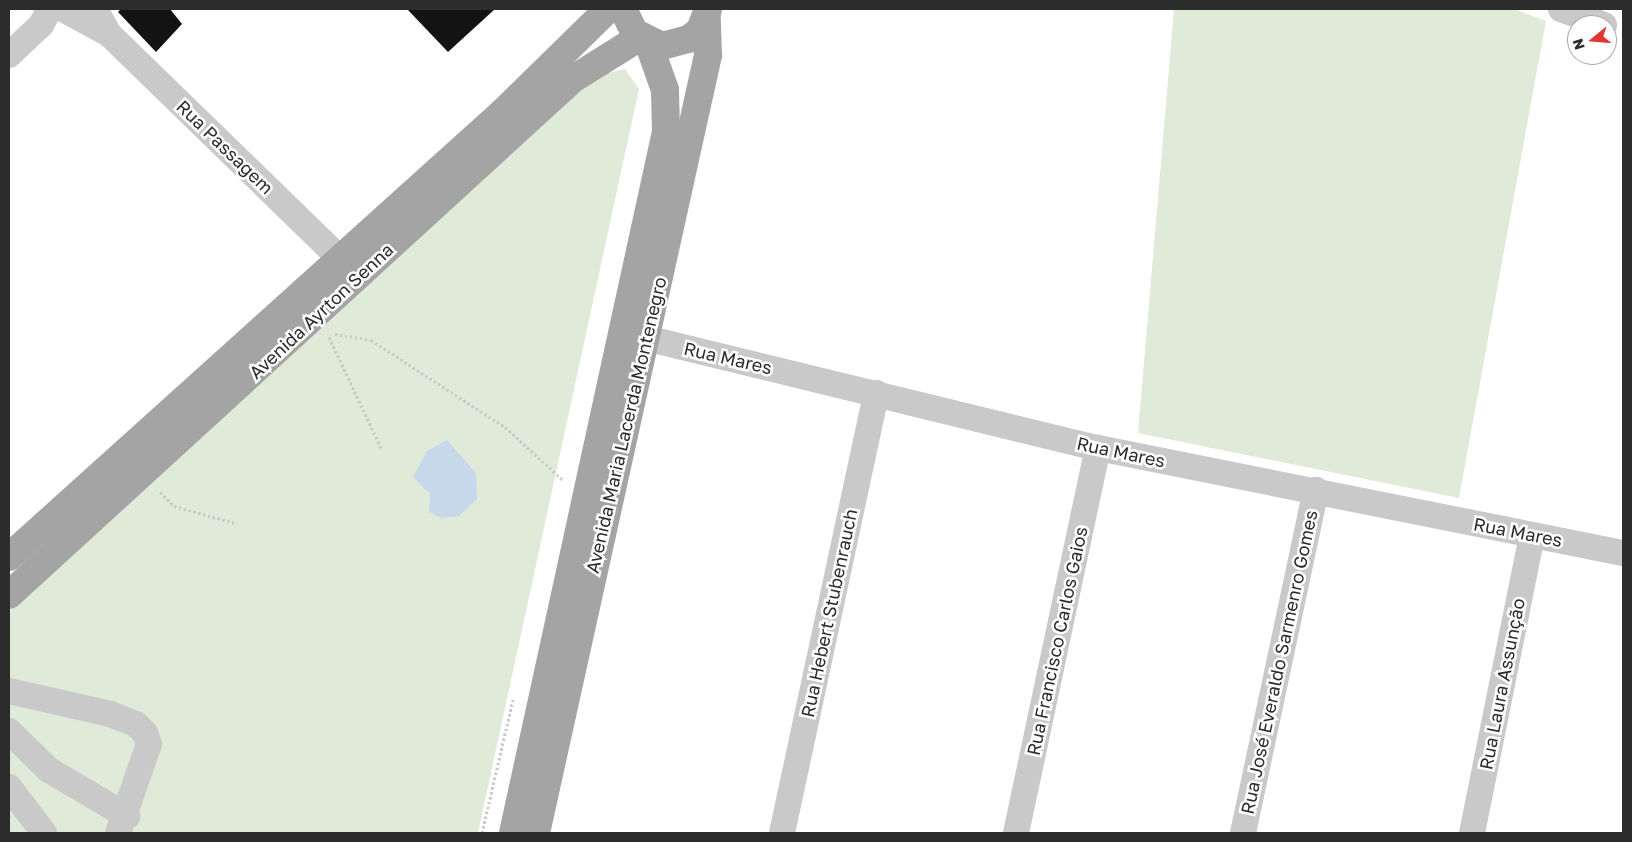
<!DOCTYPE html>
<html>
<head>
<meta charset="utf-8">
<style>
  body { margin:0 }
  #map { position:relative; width:1632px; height:842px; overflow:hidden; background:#fff; font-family:"Golos Text",sans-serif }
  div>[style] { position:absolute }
  .green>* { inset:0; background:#e0ead9 }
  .water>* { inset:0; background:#c6d8ea }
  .building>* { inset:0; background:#131313 }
  .path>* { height:3px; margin-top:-1.5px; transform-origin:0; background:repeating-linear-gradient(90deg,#c9c9c9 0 2.5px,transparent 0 5px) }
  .minor>* { height:26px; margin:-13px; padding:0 13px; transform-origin:13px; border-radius:13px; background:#c9c9c9 }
  .major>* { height:28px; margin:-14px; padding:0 14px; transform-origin:14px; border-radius:14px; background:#a4a4a4 }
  span { translate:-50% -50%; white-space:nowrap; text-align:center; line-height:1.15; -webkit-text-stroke:5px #fff; paint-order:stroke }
  .street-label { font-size:18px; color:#2c2c2c }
  .frame { position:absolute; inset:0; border:10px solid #2c2c2c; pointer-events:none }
  .north { position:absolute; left:1567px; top:15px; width:50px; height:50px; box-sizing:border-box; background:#fff; border:1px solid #ababab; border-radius:50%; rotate:253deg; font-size:14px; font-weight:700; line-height:20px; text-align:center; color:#2c2c2c }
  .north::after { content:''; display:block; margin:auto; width:18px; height:22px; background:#e03731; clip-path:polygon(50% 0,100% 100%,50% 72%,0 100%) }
</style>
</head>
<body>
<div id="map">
  <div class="green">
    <i style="clip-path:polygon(1174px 9px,1514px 9px,1546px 21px,1459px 498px,1138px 433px)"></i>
    <i style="clip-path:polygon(625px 69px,639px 89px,478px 833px,9px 833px,9px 612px,595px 76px)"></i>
  </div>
  <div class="water">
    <i style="clip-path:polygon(447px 440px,476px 473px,477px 499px,459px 516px,441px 518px,429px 512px,430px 494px,413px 477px,427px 451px)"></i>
  </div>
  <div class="building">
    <i style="clip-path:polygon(121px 9px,170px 9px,182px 24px,156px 52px,118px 12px)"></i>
    <i style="clip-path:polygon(407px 9px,495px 9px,448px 52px)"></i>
  </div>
  <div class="path">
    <i style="left:335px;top:334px;width:36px;rotate:9deg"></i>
    <i style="left:371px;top:340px;width:160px;rotate:33deg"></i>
    <i style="left:505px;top:427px;width:79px;rotate:42.4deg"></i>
    <i style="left:329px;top:337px;width:125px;rotate:64.9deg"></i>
    <i style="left:160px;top:492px;width:20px;rotate:45deg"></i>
    <i style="left:174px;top:506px;width:63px;rotate:15.6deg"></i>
    <i style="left:482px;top:833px;width:137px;rotate:-76.9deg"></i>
  </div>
  <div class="minor">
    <i style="left:63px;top:9px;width:52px;rotate:28.5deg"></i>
    <i style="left:95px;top:9px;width:29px;rotate:61deg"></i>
    <i style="left:109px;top:34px;width:324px;rotate:44.2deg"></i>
    <i style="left:1561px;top:9px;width:46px;rotate:20.4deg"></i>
    <i style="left:9px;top:55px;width:44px;rotate:-43.2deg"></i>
    <i style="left:41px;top:25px;width:18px;rotate:-61deg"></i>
    <i style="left:625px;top:333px;width:487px;rotate:13.7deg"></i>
    <i style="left:1098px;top:448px;width:535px;rotate:11.31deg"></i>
    <i style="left:9px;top:691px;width:104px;rotate:12.8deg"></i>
    <i style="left:110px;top:714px;width:28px;rotate:21deg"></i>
    <i style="left:136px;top:724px;width:13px;rotate:45deg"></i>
    <i style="left:145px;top:733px;width:12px;rotate:70deg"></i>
    <i style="left:149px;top:744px;width:94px;rotate:109.2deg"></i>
    <i style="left:9px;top:731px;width:56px;rotate:44.3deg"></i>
    <i style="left:49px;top:770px;width:91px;rotate:30.5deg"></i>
    <i style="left:9px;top:787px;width:58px;rotate:52.7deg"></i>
    <i style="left:782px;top:833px;width:450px;rotate:-77.9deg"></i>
    <i style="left:1016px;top:833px;width:394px;rotate:-78deg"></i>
    <i style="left:1243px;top:833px;width:351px;rotate:-78deg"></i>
    <i style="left:1472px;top:833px;width:304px;rotate:-78.6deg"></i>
  </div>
  <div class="major">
    <i style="left:623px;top:9px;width:25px;rotate:64deg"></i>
    <i style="left:634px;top:32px;width:31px;rotate:27deg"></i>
    <i style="left:662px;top:46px;width:28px;rotate:-15deg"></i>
    <i style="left:689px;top:39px;width:14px;rotate:-39deg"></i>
    <i style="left:700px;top:30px;width:22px;rotate:-69deg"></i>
    <i style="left:9px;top:557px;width:665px;rotate:-42.01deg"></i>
    <i style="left:503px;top:112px;width:147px;rotate:-44.4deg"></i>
    <i style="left:9px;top:595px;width:764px;rotate:-42.46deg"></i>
    <i style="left:573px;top:79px;width:79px;rotate:-32.1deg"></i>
    <i style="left:513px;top:833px;width:718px;rotate:-77.69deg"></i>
    <i style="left:666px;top:132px;width:42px;rotate:-91.4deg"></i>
    <i style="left:665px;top:90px;width:51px;rotate:-109.5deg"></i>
    <i style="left:536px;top:833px;width:797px;rotate:-77.53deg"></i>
    <i style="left:708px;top:55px;width:38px;rotate:-92deg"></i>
  </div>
  <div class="street-label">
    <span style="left:225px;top:147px;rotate:44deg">Rua Passagem</span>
    <span style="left:321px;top:311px;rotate:-43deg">Avenida Ayrton Senna</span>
    <span style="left:728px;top:358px;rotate:13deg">Rua Mares</span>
    <span style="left:626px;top:425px;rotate:-77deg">Avenida Maria Lacerda Montenegro</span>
    <span style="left:1121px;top:452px;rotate:12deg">Rua Mares</span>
    <span style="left:1518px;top:532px;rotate:11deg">Rua Mares</span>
    <span style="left:829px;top:613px;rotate:-78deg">Rua Hebert Stubenrauch</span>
    <span style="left:1057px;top:641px;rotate:-78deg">Rua Francisco Carlos Gaios</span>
    <span style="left:1279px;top:662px;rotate:-78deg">Rua José Everaldo Sarmenro Gomes</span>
    <span style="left:1502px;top:684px;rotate:-79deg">Rua Laura Assunção</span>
  </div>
  <div class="frame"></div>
  <div class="north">N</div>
</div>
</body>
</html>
